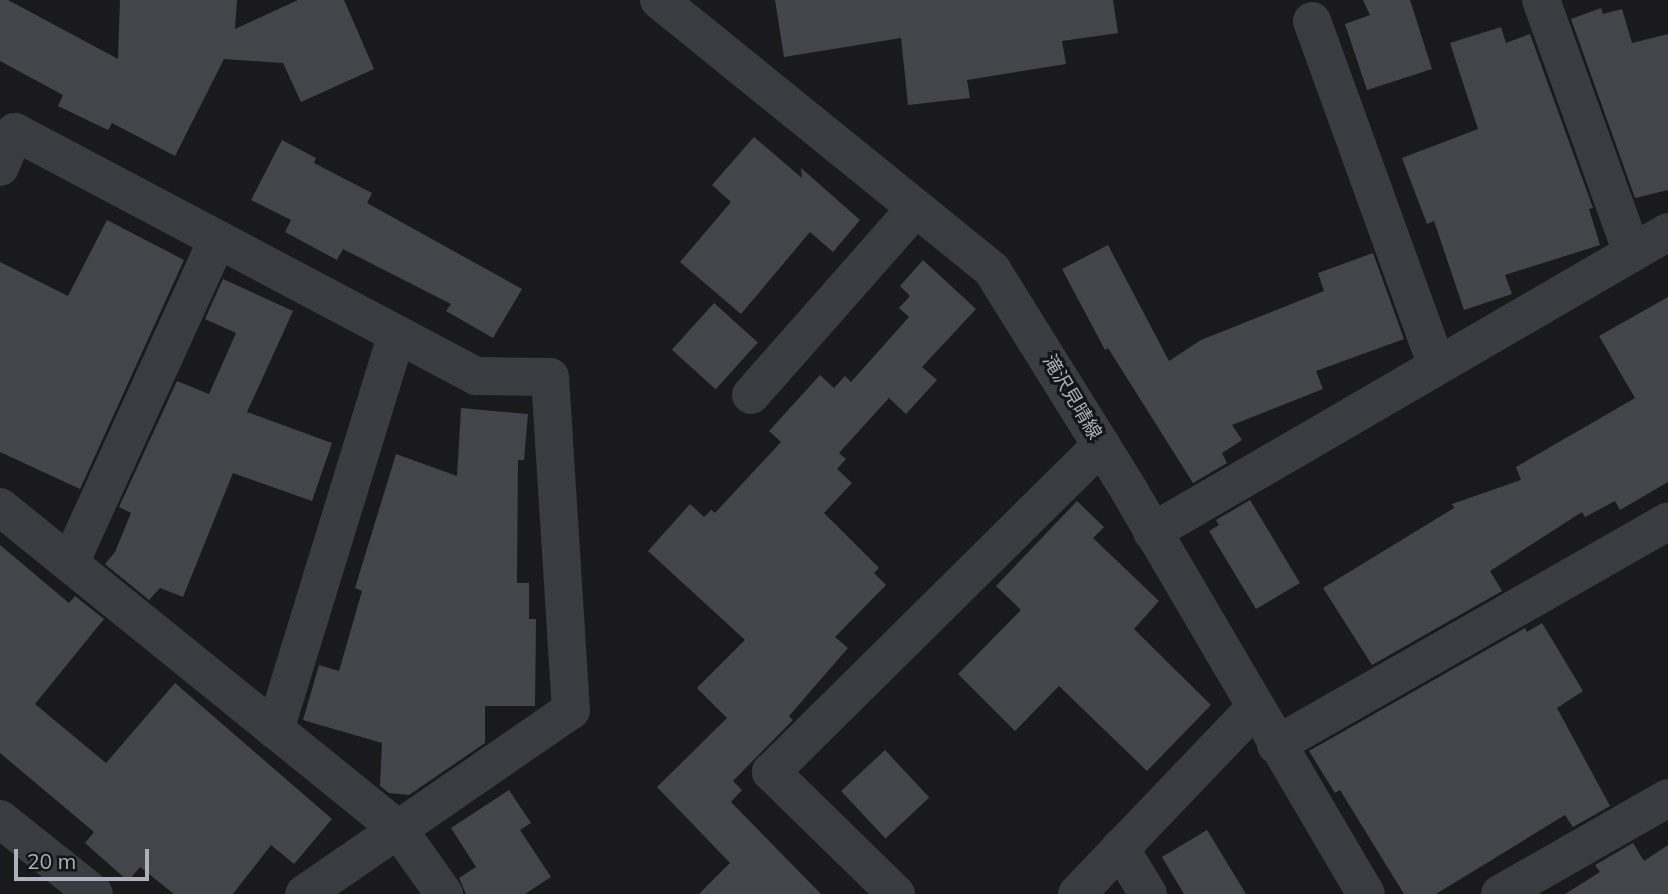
<!DOCTYPE html>
<html>
<head>
<meta charset="utf-8">
<style>
  body { margin:0 }
  #map { position:relative; width:1668px; height:894px; overflow:hidden; background:#1a1a1d; font-family:Mulish,"Noto Sans JP",sans-serif }
  div>[style] { position:absolute }
  .building>* { inset:0; background:#44454a; transform-origin:0 0 }
  .minor>* { height:38px; margin:-19px; padding:0 19px; transform-origin:19px; border-radius:19px; background:#3b3c42 }
  span { translate:-50% -50%; white-space:nowrap; text-align:center; line-height:1.15; -webkit-text-stroke:6px #151518; paint-order:stroke }
  .street-label { font-size:19px; color:#acb1bd }
  .scale { position:absolute; left:14px; top:849px; width:135px; height:32px; box-sizing:border-box; border:4px solid #acb1bd; border-top:0; padding-left:9px; font-size:21px; line-height:24px; white-space:nowrap; color:#acb1bd; -webkit-text-stroke:5px #151518; paint-order:stroke }
</style>
</head>
<body>
<div id="map">
  <div class="building">
    <i style="clip-path:polygon(0 0,8px 0,118px 59px,120px 0,237px 0,235px 29px,298px 0,344px 0,374px 69px,301px 102px,283px 63px,224px 59px,175px 156px,112px 123px,108px 130px,58px 106px,63px 95px,0 61px)"></i>
    <i style="clip-path:polygon(775px 0,1113px 0,1118px 33px,1062px 41px,1066px 64px,967px 80px,970px 98px,908px 105px,901px 38px,784px 57px)"></i>
    <i style="clip-path:polygon(1363px 0,1410px 0,1432px 69px,1367px 90px,1345px 24px,1370px 15px)"></i>
    <i style="clip-path:polygon(1601px 8px,1603px 14px,1622px 9px,1632px 43px,1668px 34px,1668px 190px,1635px 198px,1571px 19px)"></i>
    <i style="clip-path:polygon(1501px 27px,1506px 43px,1530px 34px,1593px 208px,1589px 209px,1600px 245px,1505px 275px,1512px 294px,1464px 310px,1434px 221px,1427px 224px,1402px 158px,1478px 129px,1450px 43px)"></i>
    <i style="clip-path:polygon(754px 137px,802px 178px,801px 168px,860px 220px,833px 252px,810px 232px,741px 314px,680px 262px,731px 202px,712px 185px)"></i>
    <i style="clip-path:polygon(282px 140px,316px 158px,314px 163px,372px 193px,367px 203px,522px 289px,493px 338px,446px 311px,451px 304px,343px 249px,337px 260px,285px 232px,291px 220px,251px 200px)"></i>
    <i style="clip-path:polygon(107px 220px,184px 260px,80px 489px,0 452px,0 262px,68px 296px)"></i>
    <i style="clip-path:polygon(1108px 245px,1169px 361px,1201px 340px,1324px 291px,1318px 273px,1373px 253px,1404px 339px,1316px 371px,1323px 389px,1232px 425px,1242px 440px,1222px 453px,1227px 463px,1193px 483px,1108px 348px,1105px 350px,1062px 269px)"></i>
    <i style="clip-path:polygon(923px 260px,976px 309px,922px 367px,937px 380px,906px 414px,889px 398px,839px 453px,846px 459px,837px 469px,852px 483px,824px 513px,879px 568px,874px 573px,886px 585px,835px 637px,848px 648px,789px 716px,793px 720px,733px 781px,742px 790px,731px 802px,821px 894px,699px 894px,730px 863px,657px 787px,727px 718px,697px 688px,745px 640px,648px 551px,690px 504px,704px 517px,711px 510px,715px 513px,781px 442px,769px 431px,820px 375px,834px 388px,845px 376px,851px 382px,909px 317px,899px 308px,910px 296px,900px 286px)"></i>
    <i style="clip-path:polygon(223px 279px,293px 311px,247px 412px,332px 443px,312px 501px,233px 473px,183px 597px,160px 588px,149px 600px,105px 564px,115px 552px,131px 513px,119px 507px,177px 381px,209px 394px,236px 333px,205px 319px)"></i>
    <i style="clip-path:polygon(1668px 297px,1668px 482px,1620px 510px,1615px 501px,1585px 517px,1582px 512px,1490px 571px,1502px 591px,1372px 665px,1323px 588px,1454px 508px,1452px 504px,1521px 480px,1516px 467px,1635px 398px,1599px 336px)"></i>
    <i style="left:714px;top:303px;width:59px;height:63px;rotate:42deg"></i>
    <i style="clip-path:polygon(461px 408px,528px 414px,524px 460px,518px 460px,517px 583px,529px 583px,529px 619px,536px 619px,535px 706px,485px 706px,485px 743px,409px 795px,389px 793px,380px 786px,382px 743px,303px 720px,319px 665px,339px 671px,362px 591px,355px 588px,396px 454px,457px 476px)"></i>
    <i style="clip-path:polygon(1250px 500px,1300px 583px,1256px 609px,1209px 531px,1219px 525px,1216px 520px)"></i>
    <i style="clip-path:polygon(1077px 501px,1104px 527px,1093px 538px,1159px 601px,1134px 629px,1211px 705px,1147px 771px,1059px 686px,1015px 731px,958px 674px,1021px 610px,996px 586px)"></i>
    <i style="clip-path:polygon(0 545px,69px 603px,75px 596px,104px 619px,35px 704px,106px 763px,175px 683px,332px 819px,294px 864px,271px 845px,233px 894px,174px 894px,140px 867px,128px 881px,85px 843px,94px 832px,0 753px)"></i>
    <i style="clip-path:polygon(1542px 623px,1583px 691px,1557px 708px,1610px 806px,1573px 827px,1565px 815px,1436px 894px,1404px 894px,1340px 790px,1335px 793px,1309px 751px,1525px 628px,1527px 632px)"></i>
    <i style="left:885px;top:750px;width:65px;height:60px;rotate:47deg"></i>
    <i style="clip-path:polygon(509px 790px,531px 823px,520px 830px,551px 877px,525px 894px,466px 894px,459px 878px,476px 867px,451px 828px)"></i>
    <i style="clip-path:polygon(1207px 830px,1246px 894px,1184px 894px,1162px 857px)"></i>
    <i style="clip-path:polygon(1633px 843px,1644px 861px,1668px 845px,1668px 894px,1565px 894px,1600px 872px,1595px 865px)"></i>
  </div>
  <div class="minor">
    <i style="left:659px;top:0;width:429px;rotate:39deg"></i>
    <i style="left:992px;top:270px;width:261px;rotate:58.1deg"></i>
    <i style="left:1130px;top:492px;width:466px;rotate:59.6deg"></i>
    <i style="left:1541px;top:0;width:269px;rotate:70.2deg"></i>
    <i style="left:1312px;top:21px;width:367px;rotate:70.1deg"></i>
    <i style="left:0;top:167px;width:38px;rotate:-67deg"></i>
    <i style="left:15px;top:132px;width:522px;rotate:27.89deg"></i>
    <i style="left:476px;top:376px;width:74px;rotate:0.8deg"></i>
    <i style="left:550px;top:377px;width:334px;rotate:86.4deg"></i>
    <i style="left:571px;top:710px;width:324px;rotate:145.4deg"></i>
    <i style="left:751px;top:395px;width:249px;rotate:-48.6deg"></i>
    <i style="left:0;top:507px;width:512px;rotate:38.97deg"></i>
    <i style="left:398px;top:829px;width:80px;rotate:54.7deg"></i>
    <i style="left:1152px;top:532px;width:597px;rotate:-30.17deg"></i>
    <i style="left:70px;top:563px;width:355px;rotate:-65.5deg"></i>
    <i style="left:275px;top:730px;width:412px;rotate:-72.9deg"></i>
    <i style="left:1276px;top:745px;width:451px;rotate:-29.7deg"></i>
    <i style="left:0;top:819px;width:120px;rotate:38.6deg"></i>
    <i style="left:1120px;top:848px;width:54px;rotate:58.7deg"></i>
    <i style="left:896px;top:894px;width:175px;rotate:-135.7deg"></i>
    <i style="left:771px;top:772px;width:465px;rotate:-44.7deg"></i>
    <i style="left:1077px;top:894px;width:256px;rotate:-46.3deg"></i>
    <i style="left:1500px;top:894px;width:193px;rotate:-29.7deg"></i>
  </div>
  <div class="street-label">
    <span style="left:1072px;top:397px;rotate:59deg">滝沢見晴線</span>
  </div>
  <div class="scale">20 m</div>
</div>
</body>
</html>
